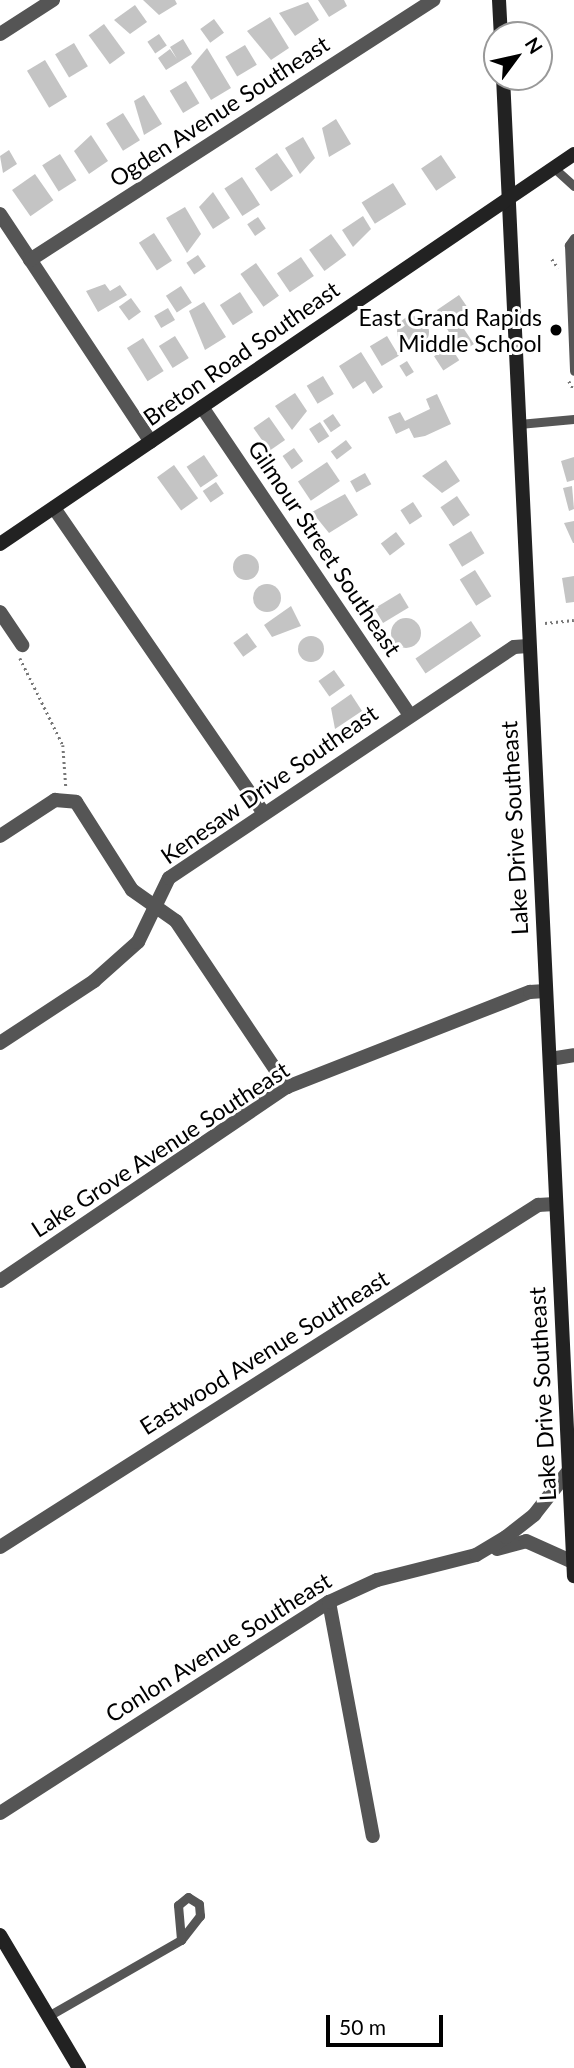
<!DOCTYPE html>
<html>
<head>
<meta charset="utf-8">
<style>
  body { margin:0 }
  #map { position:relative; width:574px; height:2068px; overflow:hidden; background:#fff; font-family:Lato,sans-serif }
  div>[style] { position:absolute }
  .building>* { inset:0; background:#c4c4c4; transform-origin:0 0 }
  .round { border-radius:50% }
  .path>* { height:2.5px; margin-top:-1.25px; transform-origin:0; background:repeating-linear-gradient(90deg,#777 0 2px,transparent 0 5.5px) }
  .lane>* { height:9px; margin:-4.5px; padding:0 4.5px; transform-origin:4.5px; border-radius:4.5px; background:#555 }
  .street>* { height:14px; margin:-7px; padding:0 7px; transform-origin:7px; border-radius:7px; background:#555 }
  .secondary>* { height:14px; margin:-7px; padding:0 7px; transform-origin:7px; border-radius:7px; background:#222 }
  .dots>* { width:19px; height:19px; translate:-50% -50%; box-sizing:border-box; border:4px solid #fff; border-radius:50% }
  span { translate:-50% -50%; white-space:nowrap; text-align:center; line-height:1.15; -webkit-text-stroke:6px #fff; paint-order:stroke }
  .street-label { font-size:23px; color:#000 }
  .poi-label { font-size:23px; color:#000 }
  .right { translate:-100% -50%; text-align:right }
  .north { position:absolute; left:483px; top:21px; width:70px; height:70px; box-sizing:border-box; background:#fff; border:2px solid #999; border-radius:50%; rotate:57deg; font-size:19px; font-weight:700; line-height:28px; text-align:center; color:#000 }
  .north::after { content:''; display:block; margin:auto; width:24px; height:32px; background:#000; clip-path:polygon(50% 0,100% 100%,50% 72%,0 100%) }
  .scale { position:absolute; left:326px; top:2015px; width:117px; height:32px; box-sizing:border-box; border:4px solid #000; border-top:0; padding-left:9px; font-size:21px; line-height:24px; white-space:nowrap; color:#000; -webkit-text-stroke:5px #fff; paint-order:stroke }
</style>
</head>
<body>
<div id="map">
  <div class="building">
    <i style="clip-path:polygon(143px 0,175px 0,177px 4px,159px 15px)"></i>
    <i style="clip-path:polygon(318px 0,344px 0,347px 6px,329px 17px)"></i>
    <i style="clip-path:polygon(308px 2px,319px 20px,295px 36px,279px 13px)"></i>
    <i style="clip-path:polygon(135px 5px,147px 22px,130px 34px,114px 20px)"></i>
    <i style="clip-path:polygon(270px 17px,289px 48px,271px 60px,247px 31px)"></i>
    <i style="left:214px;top:19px;width:17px;height:17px;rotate:54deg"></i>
    <i style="left:104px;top:24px;width:36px;height:19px;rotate:54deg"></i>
    <i style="left:159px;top:34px;width:14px;height:14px;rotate:56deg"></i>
    <i style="clip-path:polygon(183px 39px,192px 54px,166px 70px,158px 58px,170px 49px,177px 59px,170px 47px)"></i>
    <i style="left:74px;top:43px;width:27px;height:22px;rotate:59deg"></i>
    <i style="left:245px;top:45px;width:23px;height:23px;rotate:59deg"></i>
    <i style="clip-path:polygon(207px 48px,231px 88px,211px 100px,191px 67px)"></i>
    <i style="left:45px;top:60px;width:43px;height:21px;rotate:59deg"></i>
    <i style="left:186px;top:81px;width:26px;height:19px;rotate:59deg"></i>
    <i style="clip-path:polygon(144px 95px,162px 124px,144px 135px,134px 101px)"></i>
    <i style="left:123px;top:113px;width:32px;height:20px;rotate:58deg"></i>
    <i style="clip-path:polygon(336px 119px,351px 144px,329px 157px,322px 128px)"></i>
    <i style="clip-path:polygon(91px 135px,108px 161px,89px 174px,74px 151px)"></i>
    <i style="clip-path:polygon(303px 137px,315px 158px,300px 174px,285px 148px)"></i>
    <i style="clip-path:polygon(9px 150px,17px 164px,3px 173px,0 156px)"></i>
    <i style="left:277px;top:153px;width:28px;height:27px;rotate:55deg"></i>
    <i style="left:60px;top:154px;width:31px;height:21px;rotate:58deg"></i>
    <i style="left:441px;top:155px;width:27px;height:24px;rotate:56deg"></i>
    <i style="left:35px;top:174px;width:32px;height:28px;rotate:55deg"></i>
    <i style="left:242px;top:177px;width:33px;height:21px;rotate:57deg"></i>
    <i style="left:393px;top:183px;width:25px;height:37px;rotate:58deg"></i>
    <i style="clip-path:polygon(213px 192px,230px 218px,213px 229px,199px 207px)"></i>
    <i style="clip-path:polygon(185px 207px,201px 234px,187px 253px,166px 218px)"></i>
    <i style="clip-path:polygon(363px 216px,371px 229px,353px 247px,342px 230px)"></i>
    <i style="left:258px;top:217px;width:14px;height:13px;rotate:56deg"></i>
    <i style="left:154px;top:233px;width:33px;height:18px;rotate:57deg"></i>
    <i style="left:331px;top:234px;width:26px;height:27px;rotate:54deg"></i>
    <i style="left:198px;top:255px;width:14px;height:14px;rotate:56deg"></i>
    <i style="left:301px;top:257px;width:23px;height:29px;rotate:56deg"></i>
    <i style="left:256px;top:263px;width:40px;height:19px;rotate:55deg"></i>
    <i style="clip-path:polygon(105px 284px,110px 291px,120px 285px,127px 295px,98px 312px,86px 291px)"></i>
    <i style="left:181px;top:286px;width:20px;height:18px;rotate:57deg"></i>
    <i style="left:240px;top:292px;width:24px;height:24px;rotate:57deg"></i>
    <i style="clip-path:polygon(459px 295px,470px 311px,463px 316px,469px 325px,464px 329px,474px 344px,460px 353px,437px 310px)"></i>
    <i style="left:131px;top:298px;width:17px;height:15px;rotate:54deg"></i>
    <i style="clip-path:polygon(204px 302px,226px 337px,205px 350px,189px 311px)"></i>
    <i style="left:168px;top:308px;width:14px;height:16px;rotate:60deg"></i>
    <i class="round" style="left:397px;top:316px;width:32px;height:32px"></i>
    <i style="left:175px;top:336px;width:26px;height:19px;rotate:58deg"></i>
    <i style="left:387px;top:336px;width:23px;height:20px;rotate:59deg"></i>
    <i style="left:143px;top:338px;width:39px;height:19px;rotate:58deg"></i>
    <i style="left:450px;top:346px;width:17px;height:19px;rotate:57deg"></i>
    <i style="clip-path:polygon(361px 352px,383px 387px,373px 394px,365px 381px,353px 389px,339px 366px)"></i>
    <i style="left:407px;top:361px;width:13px;height:9px;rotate:58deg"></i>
    <i style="left:323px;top:376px;width:21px;height:19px;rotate:59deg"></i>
    <i style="clip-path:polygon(295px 393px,307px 411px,292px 430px,275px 406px)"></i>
    <i style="clip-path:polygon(437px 394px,451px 424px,425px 436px,414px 438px,409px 428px,396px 434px,388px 417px,400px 412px,405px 421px,430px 409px,426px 399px)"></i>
    <i style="left:333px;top:414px;width:14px;height:12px;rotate:56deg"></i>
    <i style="left:269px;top:417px;width:28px;height:19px;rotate:55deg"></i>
    <i style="left:320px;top:422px;width:17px;height:13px;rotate:57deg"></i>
    <i style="left:346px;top:440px;width:10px;height:19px;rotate:53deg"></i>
    <i style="left:294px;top:448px;width:16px;height:14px;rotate:55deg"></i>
    <i style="left:204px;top:455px;width:25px;height:21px;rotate:56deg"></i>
    <i style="clip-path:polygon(574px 457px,574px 480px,567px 482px,561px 461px)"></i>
    <i style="clip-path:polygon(446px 460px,460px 481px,442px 493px,422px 476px)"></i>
    <i style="left:327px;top:462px;width:23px;height:35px;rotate:56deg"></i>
    <i style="left:174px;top:465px;width:41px;height:21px;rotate:54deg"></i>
    <i style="left:365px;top:473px;width:13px;height:17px;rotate:61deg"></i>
    <i style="left:216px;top:482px;width:14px;height:16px;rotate:56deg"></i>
    <i style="clip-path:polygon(572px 486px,574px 509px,569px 511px,563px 488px)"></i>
    <i style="clip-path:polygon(345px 494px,358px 515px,329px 533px,312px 512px)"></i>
    <i style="left:457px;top:496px;width:23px;height:20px;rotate:56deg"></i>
    <i style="left:413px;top:502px;width:17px;height:15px;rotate:57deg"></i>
    <i style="clip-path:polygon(574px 521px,574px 543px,573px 543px,564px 523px)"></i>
    <i style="left:471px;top:531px;width:26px;height:26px;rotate:59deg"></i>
    <i style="left:396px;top:532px;width:15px;height:19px;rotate:53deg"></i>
    <i class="round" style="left:233px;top:554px;width:26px;height:26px"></i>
    <i style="left:475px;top:570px;width:31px;height:18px;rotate:58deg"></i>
    <i style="clip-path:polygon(574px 576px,574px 602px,566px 603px,562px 578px)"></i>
    <i class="round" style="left:253px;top:584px;width:28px;height:28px"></i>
    <i style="left:400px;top:593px;width:17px;height:30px;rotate:59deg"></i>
    <i style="clip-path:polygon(291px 606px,301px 626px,272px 637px,264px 625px)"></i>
    <i class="round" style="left:391px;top:618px;width:30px;height:30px"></i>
    <i style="left:471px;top:621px;width:18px;height:67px;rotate:56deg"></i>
    <i style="left:247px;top:633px;width:17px;height:17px;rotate:54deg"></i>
    <i class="round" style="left:298px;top:636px;width:26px;height:26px"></i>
    <i style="left:334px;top:670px;width:19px;height:19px;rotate:55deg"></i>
    <i style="clip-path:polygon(351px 694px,362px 711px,335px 729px,331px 708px)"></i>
  </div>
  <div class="path">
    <i style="left:552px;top:259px;width:11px;rotate:56deg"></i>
    <i style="left:569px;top:381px;width:10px;rotate:61deg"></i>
    <i style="left:545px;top:623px;width:29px;rotate:-6deg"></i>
    <i style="left:20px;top:658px;width:97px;rotate:63.7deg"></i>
    <i style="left:63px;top:745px;width:42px;rotate:85.9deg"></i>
  </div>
  <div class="lane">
    <i style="left:554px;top:168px;width:27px;rotate:42deg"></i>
    <i style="left:574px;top:238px;width:9px;rotate:126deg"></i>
    <i style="left:569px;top:245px;width:126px;rotate:87.7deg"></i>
    <i style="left:519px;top:424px;width:55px;rotate:-5.2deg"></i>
    <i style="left:50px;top:2015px;width:151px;rotate:-29.8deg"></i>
    <i style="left:181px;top:1940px;width:31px;rotate:-52deg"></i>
    <i style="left:200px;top:1916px;width:12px;rotate:-95deg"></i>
    <i style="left:199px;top:1904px;width:13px;rotate:-148deg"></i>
    <i style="left:188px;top:1897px;width:13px;rotate:141deg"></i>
    <i style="left:178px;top:1905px;width:35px;rotate:85deg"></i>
  </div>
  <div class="street">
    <i style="left:0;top:34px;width:63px;rotate:-32.7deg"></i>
    <i style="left:0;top:214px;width:273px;rotate:56.5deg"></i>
    <i style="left:30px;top:260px;width:480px;rotate:-32.8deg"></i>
    <i style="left:202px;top:407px;width:372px;rotate:56deg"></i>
    <i style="left:54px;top:508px;width:370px;rotate:55.5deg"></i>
    <i style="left:0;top:612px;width:40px;rotate:56deg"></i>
    <i style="left:0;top:836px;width:66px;rotate:-33.2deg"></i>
    <i style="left:55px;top:800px;width:21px;rotate:5deg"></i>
    <i style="left:76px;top:802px;width:104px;rotate:57.5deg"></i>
    <i style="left:132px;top:890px;width:54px;rotate:35.2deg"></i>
    <i style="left:176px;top:921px;width:200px;rotate:56.2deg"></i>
    <i style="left:0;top:1043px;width:113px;rotate:-33.4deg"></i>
    <i style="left:94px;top:981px;width:59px;rotate:-41.6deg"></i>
    <i style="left:138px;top:942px;width:71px;rotate:-64.2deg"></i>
    <i style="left:169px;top:878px;width:415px;rotate:-33.8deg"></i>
    <i style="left:514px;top:647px;width:14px;rotate:-4deg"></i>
    <i style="left:550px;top:1059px;width:24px;rotate:-9deg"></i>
    <i style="left:0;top:1281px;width:346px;rotate:-34.1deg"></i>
    <i style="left:287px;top:1087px;width:261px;rotate:-21.4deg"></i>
    <i style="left:530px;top:992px;width:15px;rotate:-4deg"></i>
    <i style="left:0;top:1547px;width:638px;rotate:-32.44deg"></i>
    <i style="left:538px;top:1205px;width:17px;rotate:-3deg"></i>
    <i style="left:497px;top:1549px;width:30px;rotate:-15deg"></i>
    <i style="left:526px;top:1541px;width:51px;rotate:24.1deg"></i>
    <i style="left:329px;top:1602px;width:238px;rotate:79.4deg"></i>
    <i style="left:0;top:1813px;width:391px;rotate:-32.7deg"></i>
    <i style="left:329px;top:1602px;width:53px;rotate:-24.6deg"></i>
    <i style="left:377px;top:1580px;width:102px;rotate:-14.2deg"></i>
    <i style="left:476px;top:1555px;width:35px;rotate:-31deg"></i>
    <i style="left:506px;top:1537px;width:36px;rotate:-38deg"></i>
    <i style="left:534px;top:1515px;width:65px;rotate:-51.9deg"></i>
  </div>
  <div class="secondary">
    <i style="left:499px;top:0;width:35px;rotate:87deg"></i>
    <i style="left:503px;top:77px;width:1501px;rotate:87.29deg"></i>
    <i style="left:0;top:544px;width:694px;rotate:-34.19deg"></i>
    <i style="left:0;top:1935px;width:155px;rotate:59.3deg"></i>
  </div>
  <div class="dots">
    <i style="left:556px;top:330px;background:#000"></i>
  </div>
  <div class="street-label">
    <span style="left:219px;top:111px;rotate:-33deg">Ogden Avenue Southeast</span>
    <span style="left:241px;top:353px;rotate:-35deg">Breton Road Southeast</span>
    <span style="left:325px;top:548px;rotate:56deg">Gilmour Street Southeast</span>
    <span style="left:269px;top:784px;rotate:-35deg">Kenesaw Drive Southeast</span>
    <span style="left:514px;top:828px;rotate:-93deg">Lake Drive Southeast</span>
    <span style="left:160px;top:1149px;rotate:-33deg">Lake Grove Avenue Southeast</span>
    <span style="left:264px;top:1352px;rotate:-32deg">Eastwood Avenue Southeast</span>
    <span style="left:542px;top:1394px;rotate:-93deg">Lake Drive Southeast</span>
    <span style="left:218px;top:1647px;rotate:-32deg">Conlon Avenue Southeast</span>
  </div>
  <div class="poi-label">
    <span class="right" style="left:542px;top:330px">East Grand Rapids<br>Middle School</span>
  </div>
  <div class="north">N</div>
  <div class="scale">50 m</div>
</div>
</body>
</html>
